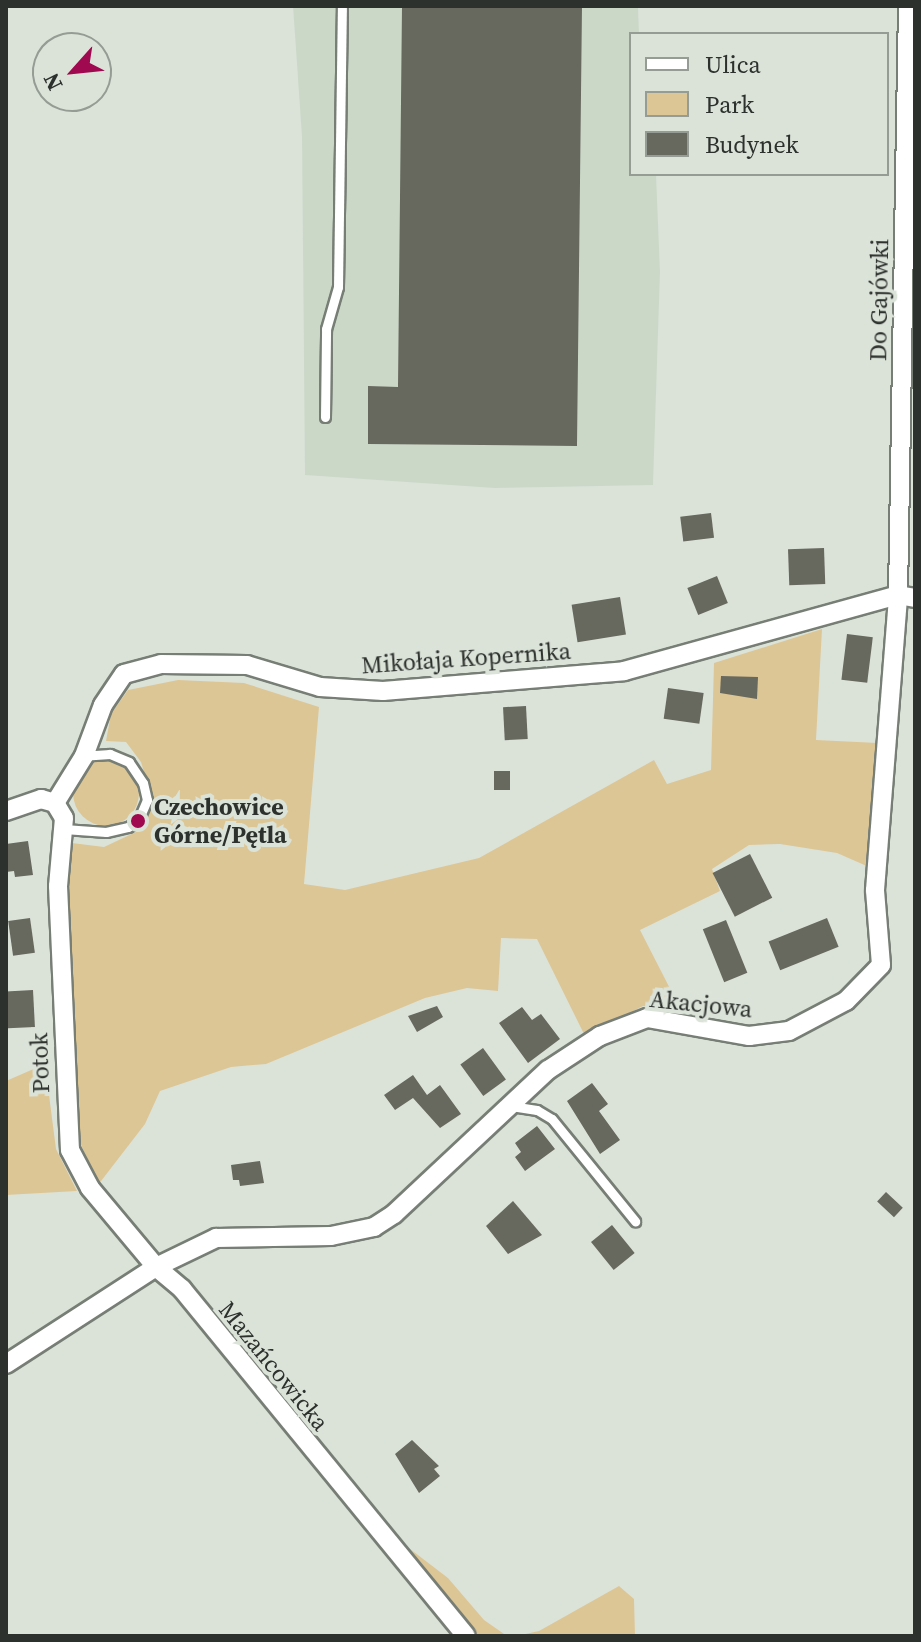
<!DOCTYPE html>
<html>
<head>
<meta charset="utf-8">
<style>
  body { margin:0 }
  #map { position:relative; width:921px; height:1642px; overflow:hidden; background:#dbe3d9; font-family:"Source Serif 4",serif }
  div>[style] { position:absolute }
  .built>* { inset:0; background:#cbd8c8 }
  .green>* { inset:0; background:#ddc695 }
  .round { border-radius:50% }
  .building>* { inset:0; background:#67685e; transform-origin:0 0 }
  .roads { filter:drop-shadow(2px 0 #777e75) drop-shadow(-2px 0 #777e75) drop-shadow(0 2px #777e75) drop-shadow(0 -2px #777e75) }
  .service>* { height:9px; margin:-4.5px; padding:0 4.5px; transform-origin:4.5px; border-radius:4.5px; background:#fff }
  .minor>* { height:18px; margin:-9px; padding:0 9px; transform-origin:9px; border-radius:9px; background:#fff }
  .dots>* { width:22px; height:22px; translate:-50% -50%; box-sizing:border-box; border:4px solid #dbe3d9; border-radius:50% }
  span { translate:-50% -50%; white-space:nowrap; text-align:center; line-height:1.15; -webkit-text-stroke:8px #dbe3d9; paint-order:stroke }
  .street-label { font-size:24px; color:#2d312d }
  .poi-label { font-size:24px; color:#2d312d; font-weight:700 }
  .left { translate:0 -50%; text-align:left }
  .frame { position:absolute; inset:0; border:8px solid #2d312d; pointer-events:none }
  .legend { position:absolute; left:629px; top:32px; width:260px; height:144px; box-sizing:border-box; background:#dbe3d9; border:2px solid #959c94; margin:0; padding:10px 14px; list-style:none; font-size:24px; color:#2d312d }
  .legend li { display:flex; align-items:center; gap:16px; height:40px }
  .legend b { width:40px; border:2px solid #959c94 }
  .north { position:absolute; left:32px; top:32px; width:80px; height:80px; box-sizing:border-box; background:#dbe3d9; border:2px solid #959c94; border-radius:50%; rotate:243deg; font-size:22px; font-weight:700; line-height:32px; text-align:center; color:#2d312d }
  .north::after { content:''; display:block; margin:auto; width:28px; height:36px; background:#a0094f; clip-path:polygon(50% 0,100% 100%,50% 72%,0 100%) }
</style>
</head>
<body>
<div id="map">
  <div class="built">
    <i style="clip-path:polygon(293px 6px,638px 6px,639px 34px,631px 34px,631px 174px,656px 174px,660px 272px,653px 485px,494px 488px,305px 475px,302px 137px)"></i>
  </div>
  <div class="green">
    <i style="clip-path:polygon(911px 258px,915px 259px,915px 384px,910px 384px)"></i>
    <i style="clip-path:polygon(822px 629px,816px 740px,878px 743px,869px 867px,837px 853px,780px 844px,749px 845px,712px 869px,720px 891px,640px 930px,682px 1012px,643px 1006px,585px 1036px,537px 939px,501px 938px,498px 991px,467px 988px,425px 998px,266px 1064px,231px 1067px,160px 1091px,145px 1124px,98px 1185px,79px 1140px,65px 930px,72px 843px,104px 847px,138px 831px,152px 799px,141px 762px,126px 742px,106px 741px,111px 714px,128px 690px,178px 680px,244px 683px,319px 707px,304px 884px,345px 890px,479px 858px,654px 760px,667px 784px,711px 770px,714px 663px)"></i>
    <i class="round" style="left:73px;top:760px;width:66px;height:66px"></i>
    <i style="clip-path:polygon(45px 1064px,56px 1149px,77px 1191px,6px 1195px,6px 1081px)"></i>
    <i style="clip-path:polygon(397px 1539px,448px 1578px,484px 1620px,507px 1636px,479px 1636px)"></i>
    <i style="clip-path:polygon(619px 1586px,634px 1599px,635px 1636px,516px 1636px,539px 1631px)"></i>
  </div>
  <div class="building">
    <i style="clip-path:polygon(402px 6px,582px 6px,577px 446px,368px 444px,368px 386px,398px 387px)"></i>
    <i style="left:711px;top:513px;width:25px;height:31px;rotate:83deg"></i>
    <i style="left:824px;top:548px;width:36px;height:36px;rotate:88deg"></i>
    <i style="left:717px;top:576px;width:29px;height:32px;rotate:68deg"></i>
    <i style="left:620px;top:597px;width:38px;height:49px;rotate:81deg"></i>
    <i style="left:847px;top:634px;width:26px;height:46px;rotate:7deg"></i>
    <i style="clip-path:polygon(721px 676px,758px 677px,757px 699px,720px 693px)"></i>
    <i style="left:668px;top:688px;width:36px;height:31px;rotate:8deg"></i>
    <i style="left:526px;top:706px;width:33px;height:23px;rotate:87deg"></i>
    <i style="left:494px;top:771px;width:16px;height:19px"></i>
    <i style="clip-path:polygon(28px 841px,33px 875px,15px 877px,14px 871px,6px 872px,6px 844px)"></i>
    <i style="left:750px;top:854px;width:49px;height:42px;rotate:63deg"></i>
    <i style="left:30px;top:918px;width:35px;height:22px;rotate:82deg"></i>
    <i style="left:827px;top:918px;width:31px;height:63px;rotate:68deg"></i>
    <i style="left:726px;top:920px;width:57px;height:25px;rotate:68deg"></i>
    <i style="left:33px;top:990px;width:37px;height:27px;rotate:87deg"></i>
    <i style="clip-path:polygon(437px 1006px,443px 1017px,417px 1032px,408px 1016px)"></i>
    <i style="clip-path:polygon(522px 1007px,532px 1020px,541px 1014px,560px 1039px,528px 1063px,499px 1023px)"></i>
    <i style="left:483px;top:1048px;width:39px;height:28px;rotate:54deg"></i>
    <i style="clip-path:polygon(413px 1075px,427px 1095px,440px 1085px,461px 1114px,440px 1128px,413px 1098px,395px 1110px,384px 1095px)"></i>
    <i style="clip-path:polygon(592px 1083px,608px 1104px,599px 1111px,620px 1140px,600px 1154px,567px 1101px)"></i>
    <i style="clip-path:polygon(537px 1126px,555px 1149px,525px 1171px,515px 1157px,521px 1152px,515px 1143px)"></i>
    <i style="clip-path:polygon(260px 1161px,264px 1183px,240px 1186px,239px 1180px,233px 1180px,231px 1165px)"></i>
    <i style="left:886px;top:1192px;width:23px;height:13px;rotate:43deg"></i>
    <i style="clip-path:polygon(513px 1201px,542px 1235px,508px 1254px,486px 1226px)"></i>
    <i style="left:612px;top:1225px;width:36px;height:27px;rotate:51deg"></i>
    <i style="clip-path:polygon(412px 1440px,439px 1466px,434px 1469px,440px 1476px,419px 1493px,395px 1454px)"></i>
  </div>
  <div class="roads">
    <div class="service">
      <i style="left:325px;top:417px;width:88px;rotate:-89.3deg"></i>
      <i style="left:326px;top:329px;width:44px;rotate:-74.1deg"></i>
      <i style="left:338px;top:287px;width:281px;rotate:-89.2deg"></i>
      <i style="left:64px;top:829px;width:42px;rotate:4.1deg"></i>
      <i style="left:106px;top:832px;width:23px;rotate:-13deg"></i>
      <i style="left:128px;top:827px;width:12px;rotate:-31deg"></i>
      <i style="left:138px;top:821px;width:23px;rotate:-67deg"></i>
      <i style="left:147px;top:800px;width:17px;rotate:-103deg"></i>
      <i style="left:143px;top:783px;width:25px;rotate:-124deg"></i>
      <i style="left:129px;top:762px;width:21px;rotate:-157deg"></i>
      <i style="left:110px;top:754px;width:26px;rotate:176deg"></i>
      <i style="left:511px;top:1106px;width:26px;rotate:9deg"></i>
      <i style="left:537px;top:1110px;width:17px;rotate:31deg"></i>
      <i style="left:552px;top:1119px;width:132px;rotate:50.9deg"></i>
    </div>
    <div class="minor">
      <i style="left:55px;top:803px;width:17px;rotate:59deg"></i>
      <i style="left:64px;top:818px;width:68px;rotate:95deg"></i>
      <i style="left:58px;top:886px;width:264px;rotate:87.4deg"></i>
      <i style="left:70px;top:1150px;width:43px;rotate:62.2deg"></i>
      <i style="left:90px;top:1188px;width:103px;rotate:50.1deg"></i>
      <i style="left:156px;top:1267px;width:34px;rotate:40deg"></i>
      <i style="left:182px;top:1289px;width:448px;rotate:50.7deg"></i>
      <i style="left:55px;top:803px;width:55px;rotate:-58.3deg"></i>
      <i style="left:84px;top:756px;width:54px;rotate:-69.6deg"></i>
      <i style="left:103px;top:705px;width:37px;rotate:-56deg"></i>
      <i style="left:124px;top:674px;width:38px;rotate:-15deg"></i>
      <i style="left:161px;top:664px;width:86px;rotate:0.7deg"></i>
      <i style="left:247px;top:665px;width:76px;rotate:16.8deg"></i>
      <i style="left:320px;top:687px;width:63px;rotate:3.6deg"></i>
      <i style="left:383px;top:691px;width:242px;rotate:-4.7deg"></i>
      <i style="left:624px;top:671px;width:284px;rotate:-15.5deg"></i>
      <i style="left:898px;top:595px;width:17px;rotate:10deg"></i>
      <i style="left:6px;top:811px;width:37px;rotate:-19deg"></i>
      <i style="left:41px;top:799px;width:15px;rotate:16deg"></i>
      <i style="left:6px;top:1364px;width:179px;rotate:-32.9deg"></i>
      <i style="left:156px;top:1267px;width:67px;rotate:-25.8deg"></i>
      <i style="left:216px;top:1238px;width:115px;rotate:-1deg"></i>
      <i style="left:331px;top:1236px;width:44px;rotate:-11.8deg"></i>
      <i style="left:374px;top:1227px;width:24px;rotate:-33deg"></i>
      <i style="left:394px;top:1214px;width:211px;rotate:-43.1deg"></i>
      <i style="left:548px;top:1070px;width:62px;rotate:-33.2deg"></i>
      <i style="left:600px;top:1036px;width:50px;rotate:-21deg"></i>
      <i style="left:647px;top:1018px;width:104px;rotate:10deg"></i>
      <i style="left:749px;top:1036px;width:40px;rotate:-7.1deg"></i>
      <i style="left:789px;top:1031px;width:64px;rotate:-27.8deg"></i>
      <i style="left:846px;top:1001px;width:50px;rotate:-45.8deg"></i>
      <i style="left:881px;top:965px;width:75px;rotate:-94.6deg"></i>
      <i style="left:875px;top:890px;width:296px;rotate:-85.5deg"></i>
      <i style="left:898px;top:595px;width:589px;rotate:-89.03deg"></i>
    </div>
  </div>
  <div class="dots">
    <i style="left:138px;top:821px;background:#a0094f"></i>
  </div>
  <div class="street-label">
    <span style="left:879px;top:300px;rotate:-89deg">Do Gajówki</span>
    <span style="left:466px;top:658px;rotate:-4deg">Mikołaja Kopernika</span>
    <span style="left:701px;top:1004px;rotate:6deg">Akacjowa</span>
    <span style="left:40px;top:1063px;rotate:-92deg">Potok</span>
    <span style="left:274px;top:1366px;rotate:51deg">Mazańcowicka</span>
  </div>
  <div class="poi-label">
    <span class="left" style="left:154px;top:821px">Czechowice<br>Górne/Pętla</span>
  </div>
  <div class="frame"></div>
  <ul class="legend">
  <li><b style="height:10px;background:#fff"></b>Ulica</li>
  <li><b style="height:22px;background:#ddc695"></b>Park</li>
  <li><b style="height:22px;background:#67685e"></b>Budynek</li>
  </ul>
  <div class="north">N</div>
</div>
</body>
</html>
